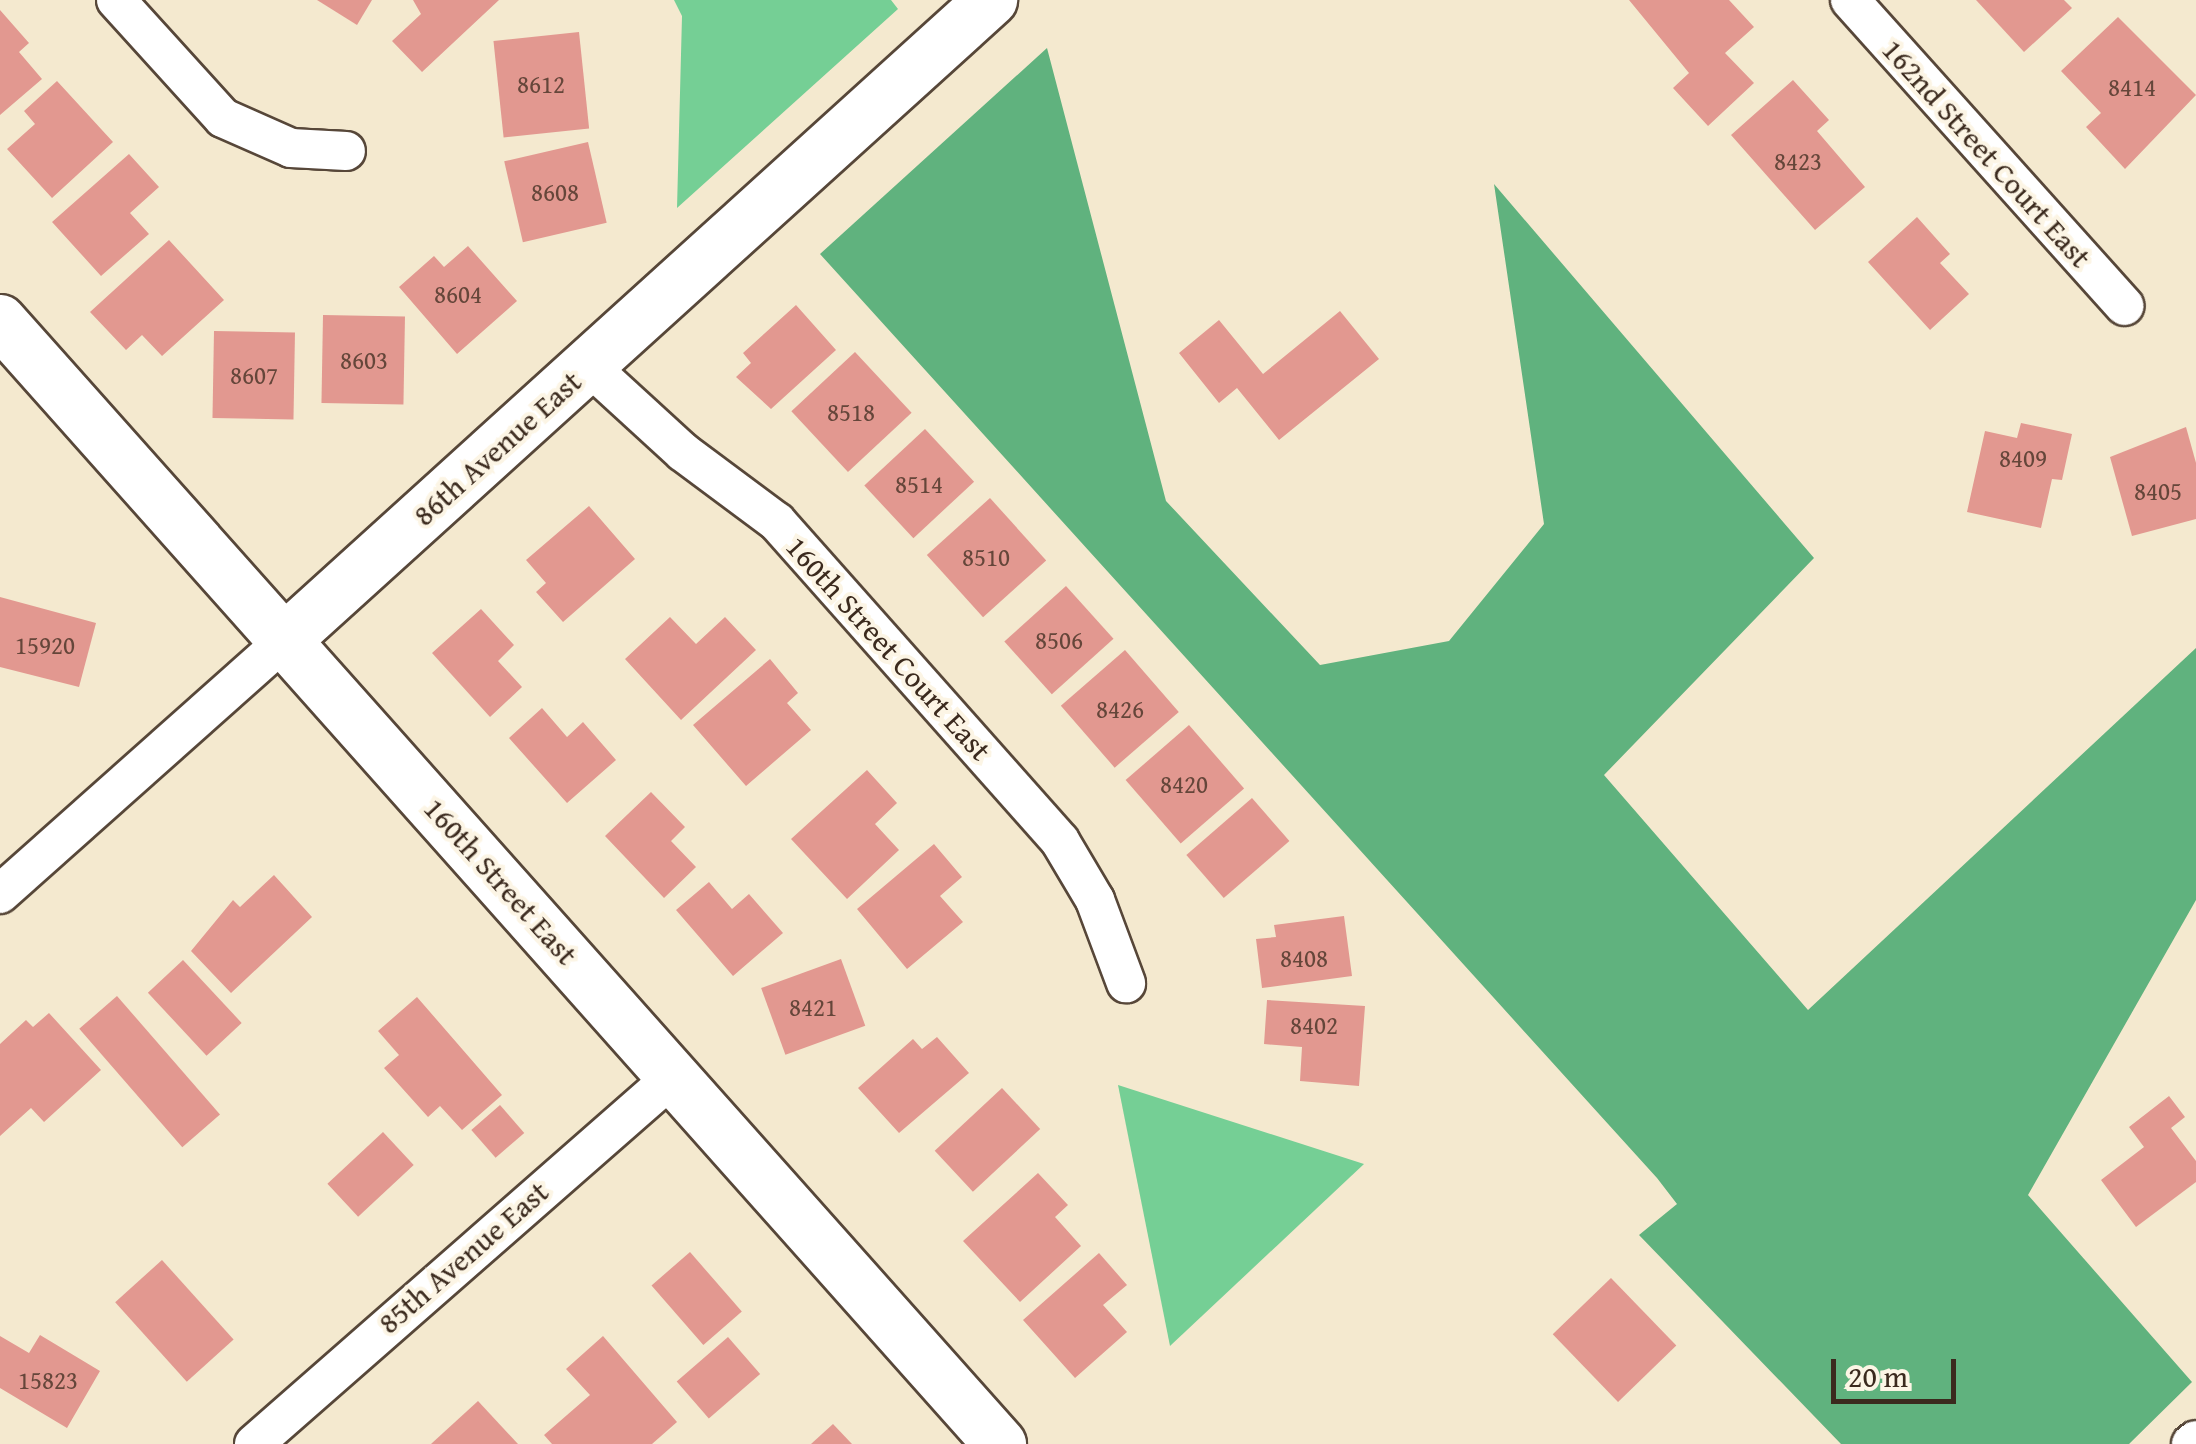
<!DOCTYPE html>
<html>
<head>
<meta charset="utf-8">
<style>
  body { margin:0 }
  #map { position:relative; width:2196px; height:1444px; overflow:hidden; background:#f4e9cf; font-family:"Gentium Book Plus",serif }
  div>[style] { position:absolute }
  .green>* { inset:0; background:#75cf95 }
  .forest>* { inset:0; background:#60b27e }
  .building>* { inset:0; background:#e29890; transform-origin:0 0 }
  .roads { filter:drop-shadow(2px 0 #574739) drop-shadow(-2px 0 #574739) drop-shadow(0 2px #574739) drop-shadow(0 -2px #574739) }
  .street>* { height:38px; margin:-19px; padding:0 19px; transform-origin:19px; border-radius:19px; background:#fff }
  .secondary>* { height:52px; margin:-26px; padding:0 26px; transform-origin:26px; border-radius:26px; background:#fff }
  span { translate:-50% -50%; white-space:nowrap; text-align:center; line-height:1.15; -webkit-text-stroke:8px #fcf5e5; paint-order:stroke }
  .number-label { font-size:25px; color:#65463a }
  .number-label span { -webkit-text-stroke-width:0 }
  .street-label { font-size:30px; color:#3b2a1e }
  .scale { position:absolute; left:1831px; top:1359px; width:125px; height:45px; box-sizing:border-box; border:5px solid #3b2a1e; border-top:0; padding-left:12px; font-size:30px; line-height:35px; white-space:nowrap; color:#3b2a1e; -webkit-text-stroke:8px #fcf5e5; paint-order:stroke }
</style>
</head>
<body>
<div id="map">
  <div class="green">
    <i style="clip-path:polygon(674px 0,891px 0,898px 9px,677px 208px,682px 16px)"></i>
    <i style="clip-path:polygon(1118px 1085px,1364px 1164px,1170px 1346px)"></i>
  </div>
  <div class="forest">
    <i style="clip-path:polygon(1047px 48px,1166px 501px,1320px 665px,1449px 641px,1544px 524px,1494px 184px,1814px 558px,1604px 775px,1808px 1010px,2196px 648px,2196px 900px,2028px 1195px,2192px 1382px,2129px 1444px,1841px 1444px,1639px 1235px,1677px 1204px,1657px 1178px,820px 254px)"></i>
  </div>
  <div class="building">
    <i style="clip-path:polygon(317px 0,372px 0,357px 25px)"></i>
    <i style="clip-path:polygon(413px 0,499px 0,422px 72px,392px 41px,421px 14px)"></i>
    <i style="clip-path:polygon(1629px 0,1729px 0,1754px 27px,1725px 53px,1754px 83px,1708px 126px,1673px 88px,1689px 73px)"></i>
    <i style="clip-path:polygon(1976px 0,2064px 0,2072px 8px,2024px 52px)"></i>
    <i style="clip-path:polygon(0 10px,29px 43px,19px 52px,42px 79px,0 115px)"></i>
    <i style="clip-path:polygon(2118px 17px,2196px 95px,2125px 169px,2086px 127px,2101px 113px,2061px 71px)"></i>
    <i style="left:579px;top:32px;width:97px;height:86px;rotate:84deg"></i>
    <i style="clip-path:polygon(1793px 80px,1829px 120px,1817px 131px,1865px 187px,1815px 230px,1731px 135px)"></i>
    <i style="clip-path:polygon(57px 81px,113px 142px,52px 198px,7px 149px,35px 124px,24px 111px)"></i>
    <i style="left:588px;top:142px;width:83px;height:86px;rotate:77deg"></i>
    <i style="clip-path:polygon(129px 154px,159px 187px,130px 213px,149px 234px,101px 276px,52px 222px)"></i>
    <i style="clip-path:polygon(1917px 217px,1950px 254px,1940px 263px,1969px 294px,1930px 330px,1868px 262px)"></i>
    <i style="clip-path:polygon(169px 240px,224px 300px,162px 356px,142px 335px,126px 350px,90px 312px)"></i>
    <i style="clip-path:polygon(468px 246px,517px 301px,457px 354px,399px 287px,434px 256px,444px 267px)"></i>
    <i style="clip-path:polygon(796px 305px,836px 350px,771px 409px,736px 377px,751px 363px,743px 353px)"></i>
    <i style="clip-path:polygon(1340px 311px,1379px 359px,1279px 440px,1237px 388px,1219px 403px,1179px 353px,1219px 320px,1263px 374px)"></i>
    <i style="left:323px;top:315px;width:82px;height:88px;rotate:1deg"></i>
    <i style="left:214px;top:331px;width:81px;height:87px;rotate:1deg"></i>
    <i style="left:855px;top:352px;width:83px;height:87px;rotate:47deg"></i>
    <i style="clip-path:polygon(2021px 423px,2072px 434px,2062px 480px,2052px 479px,2041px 528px,1967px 512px,1985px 431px,2017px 438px)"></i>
    <i style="clip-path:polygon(2186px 427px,2196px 463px,2196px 519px,2132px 536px,2110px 457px)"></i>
    <i style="left:925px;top:429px;width:72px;height:83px;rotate:47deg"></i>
    <i style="left:990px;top:498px;width:84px;height:85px;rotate:48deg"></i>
    <i style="clip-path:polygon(589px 506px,635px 559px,563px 622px,536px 592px,546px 583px,526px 560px)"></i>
    <i style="left:1066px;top:586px;width:71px;height:83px;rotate:48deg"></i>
    <i style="clip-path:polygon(0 597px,96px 623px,79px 687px,0 667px)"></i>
    <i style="clip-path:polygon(481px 609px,514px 645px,498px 661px,522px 687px,490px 717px,432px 653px)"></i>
    <i style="clip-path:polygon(670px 617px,696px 644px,725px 617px,756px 650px,681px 720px,625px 659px)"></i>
    <i style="left:1125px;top:650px;width:82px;height:85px;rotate:49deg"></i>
    <i style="clip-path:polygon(770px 659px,798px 693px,787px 703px,811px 730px,746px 786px,693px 725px)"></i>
    <i style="clip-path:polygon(542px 708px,567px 737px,583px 722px,616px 760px,567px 803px,509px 738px)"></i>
    <i style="left:1189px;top:725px;width:84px;height:84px;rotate:49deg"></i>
    <i style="clip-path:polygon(867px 770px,897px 803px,875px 824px,899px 850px,847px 899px,791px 839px)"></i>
    <i style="clip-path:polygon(651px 792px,685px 827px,671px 841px,696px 867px,664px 898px,605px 836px)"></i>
    <i style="left:1252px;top:798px;width:57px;height:87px;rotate:49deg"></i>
    <i style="clip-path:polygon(934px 844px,962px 877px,940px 896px,963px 922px,907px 969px,857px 909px)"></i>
    <i style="clip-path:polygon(274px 875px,312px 917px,231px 993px,191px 951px,233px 900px,240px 907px)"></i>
    <i style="clip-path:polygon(709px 882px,732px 909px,749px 894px,783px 933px,733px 976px,676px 910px)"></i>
    <i style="clip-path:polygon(1344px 916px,1352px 976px,1262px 988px,1256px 939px,1276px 937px,1274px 925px)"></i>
    <i style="left:841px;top:959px;width:71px;height:85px;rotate:70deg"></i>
    <i style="left:183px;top:960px;width:86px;height:48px;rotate:47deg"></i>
    <i style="left:117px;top:996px;width:157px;height:50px;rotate:49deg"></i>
    <i style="clip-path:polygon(417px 997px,502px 1095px,462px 1130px,440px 1106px,428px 1117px,384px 1068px,399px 1055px,378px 1031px)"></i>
    <i style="clip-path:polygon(1267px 1000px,1365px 1006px,1359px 1086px,1300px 1081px,1302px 1047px,1264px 1044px)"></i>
    <i style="clip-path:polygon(49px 1013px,101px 1070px,44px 1122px,31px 1108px,0 1136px,0 1044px,26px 1020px,33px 1027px)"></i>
    <i style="clip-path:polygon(937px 1037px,969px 1073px,899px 1133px,858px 1088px,913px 1039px,922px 1049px)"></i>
    <i style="left:1002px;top:1088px;width:56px;height:92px;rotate:47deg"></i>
    <i style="clip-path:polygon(2169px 1096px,2185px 1117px,2171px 1128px,2196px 1161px,2196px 1182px,2136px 1227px,2101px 1180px,2144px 1147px,2129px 1127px)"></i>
    <i style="left:500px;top:1105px;width:37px;height:38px;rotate:49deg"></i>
    <i style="left:383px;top:1132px;width:45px;height:76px;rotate:47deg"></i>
    <i style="clip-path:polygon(1038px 1173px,1068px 1205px,1055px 1217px,1081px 1246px,1020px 1302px,963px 1241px)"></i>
    <i style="left:690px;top:1252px;width:79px;height:51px;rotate:49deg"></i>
    <i style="clip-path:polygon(1099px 1253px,1127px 1285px,1103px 1305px,1127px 1332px,1075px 1378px,1023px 1320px)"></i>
    <i style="left:162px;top:1260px;width:107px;height:63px;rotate:48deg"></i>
    <i style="left:1611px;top:1278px;width:94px;height:81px;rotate:46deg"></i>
    <i style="clip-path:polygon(40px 1335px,100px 1371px,67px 1428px,0 1388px,0 1336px,29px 1353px)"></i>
    <i style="clip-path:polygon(603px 1336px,677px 1422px,652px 1444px,552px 1444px,544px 1435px,590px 1395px,566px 1369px)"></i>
    <i style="left:728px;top:1337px;width:49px;height:68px;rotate:49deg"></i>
    <i style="clip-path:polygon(478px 1401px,518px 1444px,431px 1444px)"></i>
    <i style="clip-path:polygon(833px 1424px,852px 1444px,811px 1444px)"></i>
  </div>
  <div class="roads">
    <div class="street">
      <i style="left:116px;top:0;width:159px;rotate:47.8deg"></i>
      <i style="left:223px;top:118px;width:74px;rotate:23.8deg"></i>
      <i style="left:291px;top:148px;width:55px;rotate:3.1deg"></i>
      <i style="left:1850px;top:0;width:411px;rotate:48.1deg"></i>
      <i style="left:588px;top:365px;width:129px;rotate:42.5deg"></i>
      <i style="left:683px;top:452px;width:117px;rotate:36.7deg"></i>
      <i style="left:777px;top:522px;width:426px;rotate:48.4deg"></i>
      <i style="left:1060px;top:841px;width:69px;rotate:59.3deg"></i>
      <i style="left:1095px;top:900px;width:89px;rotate:69.5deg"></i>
      <i style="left:0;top:894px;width:386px;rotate:-41.7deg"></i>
      <i style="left:254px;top:1444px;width:560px;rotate:-41.23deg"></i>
      <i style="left:2191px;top:1444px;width:6px;rotate:-39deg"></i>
    </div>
    <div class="secondary">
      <i style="left:0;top:321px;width:1504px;rotate:48.32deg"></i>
      <i style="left:288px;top:637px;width:949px;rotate:-42.18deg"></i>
    </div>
  </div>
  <div class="number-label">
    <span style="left:541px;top:84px">8612</span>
    <span style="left:2132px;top:87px">8414</span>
    <span style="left:1798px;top:161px">8423</span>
    <span style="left:555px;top:192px">8608</span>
    <span style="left:458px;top:294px">8604</span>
    <span style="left:364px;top:360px">8603</span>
    <span style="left:254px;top:375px">8607</span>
    <span style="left:851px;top:412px">8518</span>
    <span style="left:2023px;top:458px">8409</span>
    <span style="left:919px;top:484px">8514</span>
    <span style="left:2158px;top:491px">8405</span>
    <span style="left:986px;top:557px">8510</span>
    <span style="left:1059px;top:640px">8506</span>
    <span style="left:45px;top:645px">15920</span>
    <span style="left:1120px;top:709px">8426</span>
    <span style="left:1184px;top:784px">8420</span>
    <span style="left:1304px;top:958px">8408</span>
    <span style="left:813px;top:1007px">8421</span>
    <span style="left:1314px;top:1025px">8402</span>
    <span style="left:48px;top:1380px">15823</span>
  </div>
  <div class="street-label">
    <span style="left:1987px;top:153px;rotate:48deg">162nd Street Court East</span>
    <span style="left:497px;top:448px;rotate:-42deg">86th Avenue East</span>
    <span style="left:889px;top:648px;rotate:48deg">160th Street Court East</span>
    <span style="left:501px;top:881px;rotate:48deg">160th Street East</span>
    <span style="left:463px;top:1257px;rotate:-41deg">85th Avenue East</span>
  </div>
  <div class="scale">20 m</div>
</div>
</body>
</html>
